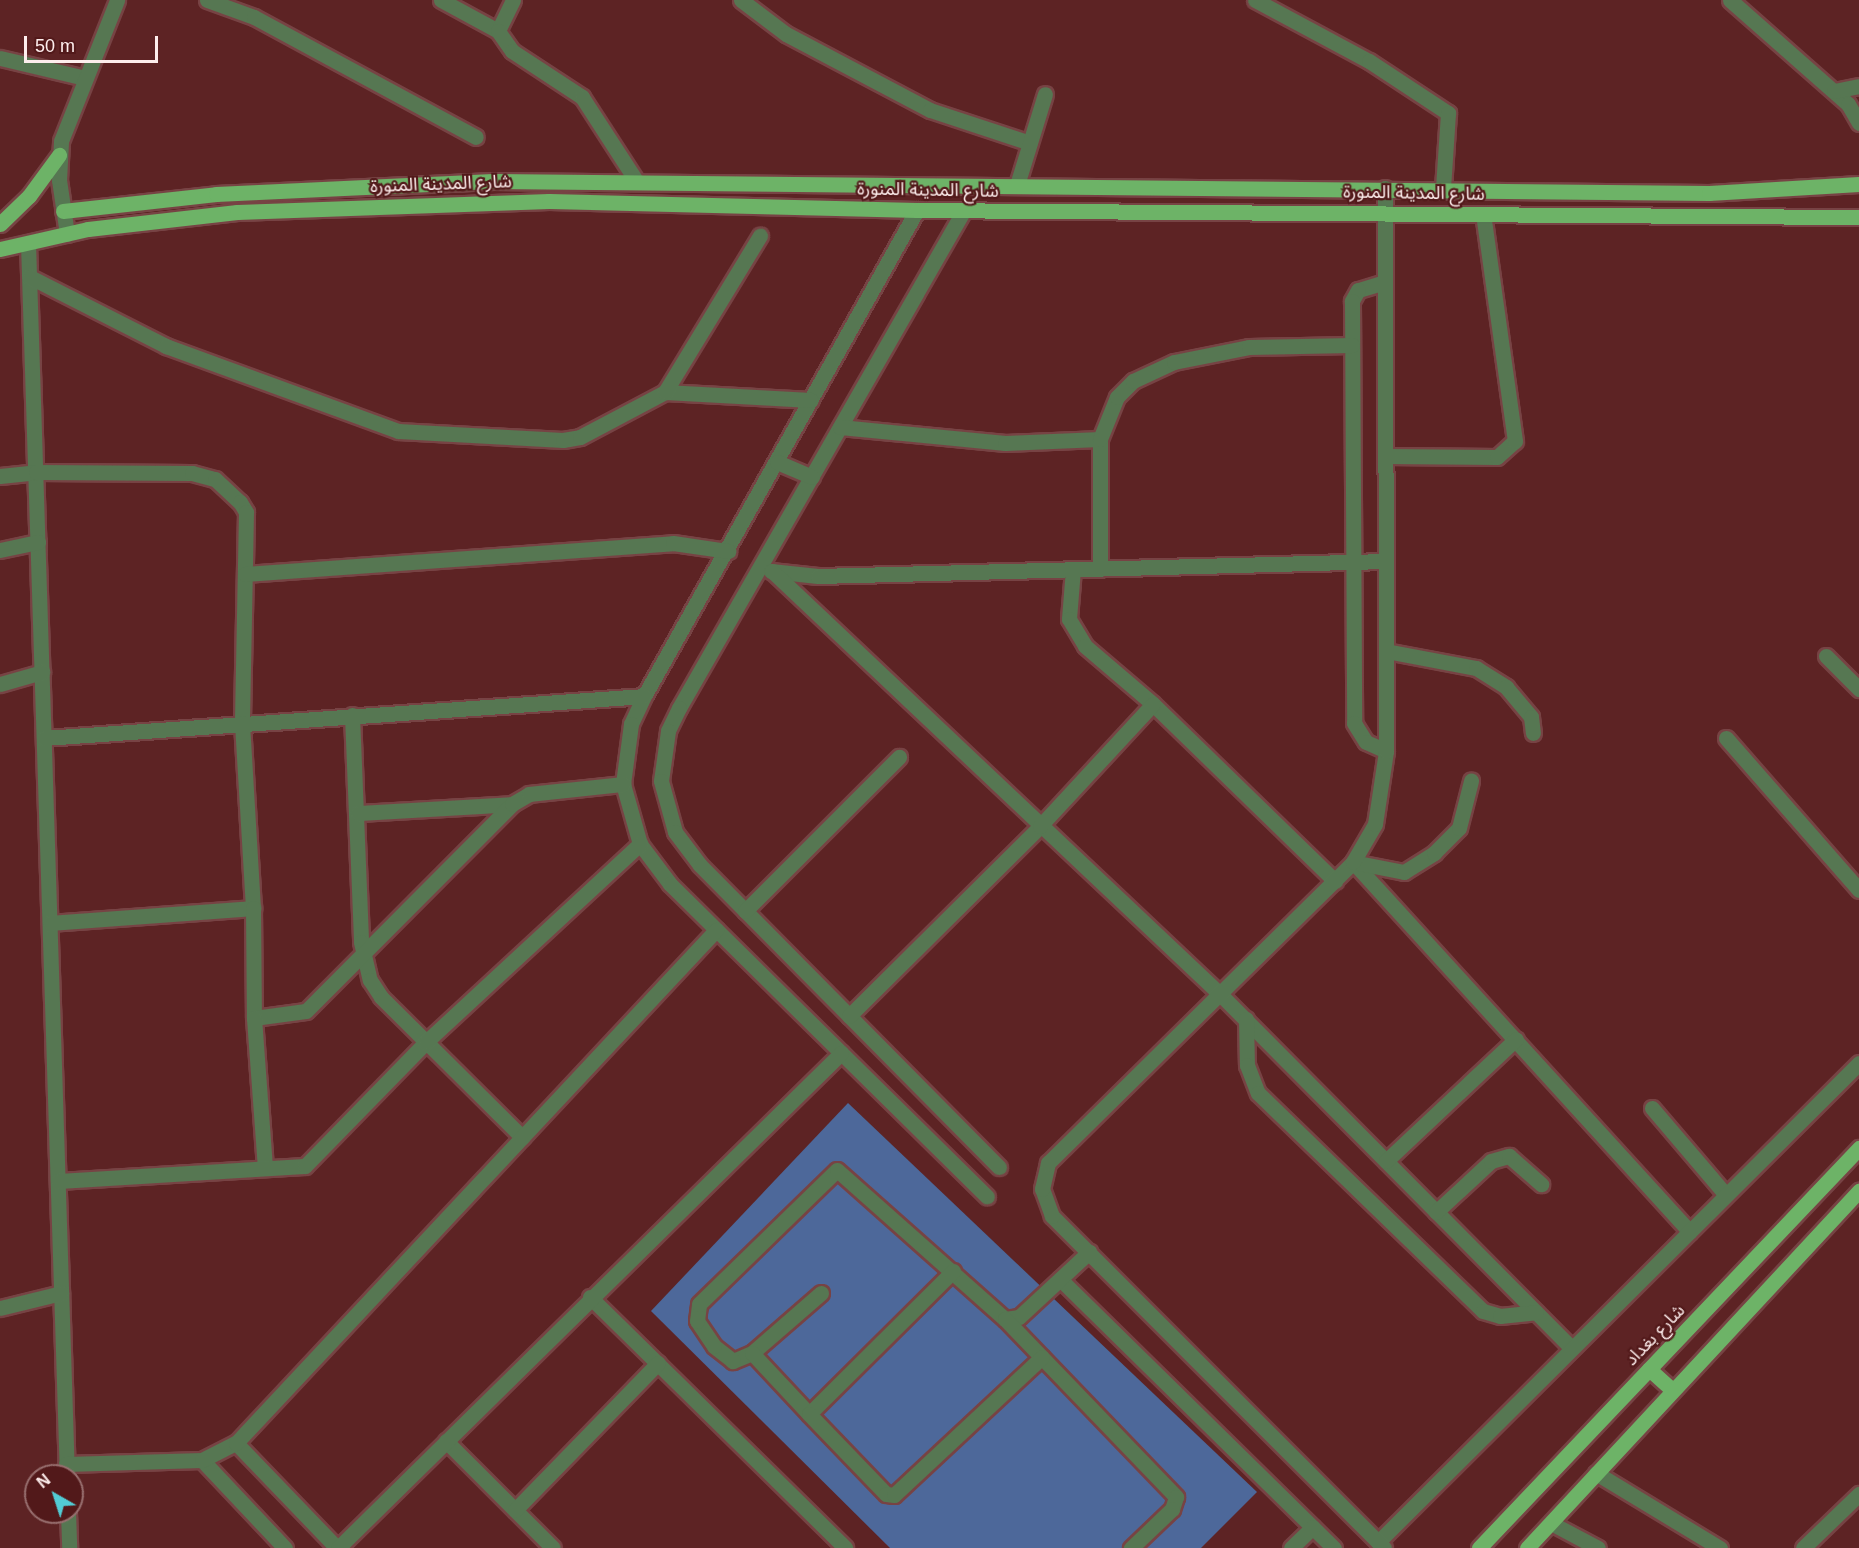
<!DOCTYPE html>
<html>
<head>
<meta charset="utf-8">
<style>
  body { margin:0 }
  #map { position:relative; width:1859px; height:1548px; overflow:hidden; background:#5d2324; font-family:Arial,"Noto Sans Arabic",sans-serif }
  div>[style] { position:absolute }
  .building>* { inset:0; background:#4d689a }
  .roads { filter:drop-shadow(2px 0 #774344) drop-shadow(-2px 0 #774344) drop-shadow(0 2px #774344) drop-shadow(0 -2px #774344) }
  .minor>* { height:15px; margin:-7.5px; padding:0 7.5px; transform-origin:7.5px; border-radius:7.5px; background:#567752 }
  .major>* { height:15px; margin:-7.5px; padding:0 7.5px; transform-origin:7.5px; border-radius:7.5px; background:#6db367 }
  span { translate:-50% -50%; white-space:nowrap; text-align:center; line-height:1.15; -webkit-text-stroke:4.5px #52191a; paint-order:stroke }
  .street-label { font-size:18px; color:#feeeed }
  .north { position:absolute; left:24px; top:1464px; width:60px; height:60px; box-sizing:border-box; background:#52191a; border:2px solid #976e6e; border-radius:50%; rotate:321deg; font-size:16px; font-weight:700; line-height:24px; text-align:center; color:#feeeed }
  .north::after { content:''; display:block; margin:auto; width:21px; height:27px; background:#52ccd5; clip-path:polygon(50% 0,100% 100%,50% 72%,0 100%) }
  .scale { position:absolute; left:24px; top:36px; width:134px; height:27px; box-sizing:border-box; border:3px solid #feeeed; border-top:0; padding-left:8px; font-size:18px; line-height:21px; white-space:nowrap; color:#feeeed; -webkit-text-stroke:4px #52191a; paint-order:stroke }
</style>
</head>
<body>
<div id="map">
  <div class="building">
    <i style="clip-path:polygon(848px 1103px,1257px 1492px,1201px 1548px,890px 1548px,651px 1311px)"></i>
  </div>
  <div class="roads">
    <div class="minor">
      <i style="left:207px;top:0;width:50px;rotate:19.9deg"></i>
      <i style="left:254px;top:17px;width:252px;rotate:28.4deg"></i>
      <i style="left:441px;top:0;width:65px;rotate:28.5deg"></i>
      <i style="left:513px;top:0;width:34px;rotate:116deg"></i>
      <i style="left:498px;top:31px;width:24px;rotate:55deg"></i>
      <i style="left:512px;top:51px;width:84px;rotate:33.3deg"></i>
      <i style="left:582px;top:97px;width:101px;rotate:57.1deg"></i>
      <i style="left:741px;top:0;width:56px;rotate:37.1deg"></i>
      <i style="left:786px;top:34px;width:163px;rotate:27.8deg"></i>
      <i style="left:930px;top:110px;width:105px;rotate:18.3deg"></i>
      <i style="left:1255px;top:0;width:129px;rotate:28.2deg"></i>
      <i style="left:1369px;top:61px;width:95px;rotate:33.4deg"></i>
      <i style="left:1448px;top:113px;width:76px;rotate:93.8deg"></i>
      <i style="left:1730px;top:0;width:157px;rotate:41.4deg"></i>
      <i style="left:1848px;top:104px;width:22px;rotate:60deg"></i>
      <i style="left:0;top:58px;width:87px;rotate:13.2deg"></i>
      <i style="left:1834px;top:91px;width:25px;rotate:-11deg"></i>
      <i style="left:1017px;top:185px;width:95px;rotate:-72.9deg"></i>
      <i style="left:917px;top:210px;width:557px;rotate:119.32deg"></i>
      <i style="left:644px;top:696px;width:31px;rotate:115deg"></i>
      <i style="left:631px;top:724px;width:61px;rotate:97.6deg"></i>
      <i style="left:623px;top:784px;width:62px;rotate:74.2deg"></i>
      <i style="left:640px;top:844px;width:50px;rotate:53.1deg"></i>
      <i style="left:670px;top:884px;width:445px;rotate:44.6deg"></i>
      <i style="left:964px;top:210px;width:574px;rotate:119.78deg"></i>
      <i style="left:679px;top:708px;width:25px;rotate:116deg"></i>
      <i style="left:668px;top:731px;width:50px;rotate:98deg"></i>
      <i style="left:661px;top:781px;width:53px;rotate:74.6deg"></i>
      <i style="left:675px;top:832px;width:41px;rotate:52.9deg"></i>
      <i style="left:700px;top:865px;width:425px;rotate:45.3deg"></i>
      <i style="left:67px;top:234px;width:55px;rotate:-98.4deg"></i>
      <i style="left:59px;top:180px;width:39px;rotate:-87deg"></i>
      <i style="left:61px;top:141px;width:152px;rotate:-68.3deg"></i>
      <i style="left:28px;top:243px;width:1234px;rotate:88.19deg"></i>
      <i style="left:30px;top:277px;width:153px;rotate:26.9deg"></i>
      <i style="left:166px;top:346px;width:247px;rotate:20.1deg"></i>
      <i style="left:398px;top:431px;width:165px;rotate:3.1deg"></i>
      <i style="left:563px;top:440px;width:17px;rotate:-10deg"></i>
      <i style="left:580px;top:437px;width:96px;rotate:-27.9deg"></i>
      <i style="left:665px;top:392px;width:146px;rotate:3.1deg"></i>
      <i style="left:1385px;top:282px;width:28px;rotate:163deg"></i>
      <i style="left:1358px;top:290px;width:13px;rotate:119deg"></i>
      <i style="left:1352px;top:301px;width:422px;rotate:89.7deg"></i>
      <i style="left:1354px;top:723px;width:22px;rotate:58deg"></i>
      <i style="left:1366px;top:742px;width:22px;rotate:24deg"></i>
      <i style="left:665px;top:392px;width:183px;rotate:-58.7deg"></i>
      <i style="left:840px;top:427px;width:166px;rotate:5.5deg"></i>
      <i style="left:1005px;top:443px;width:95px;rotate:-2.4deg"></i>
      <i style="left:1385px;top:456px;width:112px;rotate:0.5deg"></i>
      <i style="left:1497px;top:457px;width:24px;rotate:-42deg"></i>
      <i style="left:1515px;top:441px;width:229px;rotate:-98deg"></i>
      <i style="left:777px;top:462px;width:38px;rotate:23deg"></i>
      <i style="left:0;top:476px;width:36px;rotate:-6deg"></i>
      <i style="left:36px;top:472px;width:156px;rotate:0.4deg"></i>
      <i style="left:192px;top:473px;width:24px;rotate:15deg"></i>
      <i style="left:215px;top:479px;width:34px;rotate:43deg"></i>
      <i style="left:240px;top:502px;width:12px;rotate:59deg"></i>
      <i style="left:246px;top:512px;width:211px;rotate:91.1deg"></i>
      <i style="left:242px;top:723px;width:185px;rotate:86.6deg"></i>
      <i style="left:0;top:550px;width:39px;rotate:-12deg"></i>
      <i style="left:1073px;top:569px;width:50px;rotate:94.6deg"></i>
      <i style="left:1069px;top:619px;width:31px;rotate:59deg"></i>
      <i style="left:1085px;top:646px;width:89px;rotate:40.5deg"></i>
      <i style="left:1153px;top:704px;width:254px;rotate:44.2deg"></i>
      <i style="left:1100px;top:569px;width:130px;rotate:-90deg"></i>
      <i style="left:1100px;top:439px;width:45px;rotate:-68deg"></i>
      <i style="left:1117px;top:397px;width:23px;rotate:-45deg"></i>
      <i style="left:1133px;top:381px;width:45px;rotate:-24.9deg"></i>
      <i style="left:1174px;top:362px;width:76px;rotate:-11.3deg"></i>
      <i style="left:1249px;top:347px;width:103px;rotate:-1.1deg"></i>
      <i style="left:771px;top:571px;width:47px;rotate:6.1deg"></i>
      <i style="left:818px;top:576px;width:568px;rotate:-1.51deg"></i>
      <i style="left:772px;top:571px;width:616px;rotate:43.36deg"></i>
      <i style="left:1220px;top:994px;width:499px;rotate:45.2deg"></i>
      <i style="left:245px;top:574px;width:429px;rotate:-4.1deg"></i>
      <i style="left:673px;top:543px;width:56px;rotate:8.3deg"></i>
      <i style="left:1386px;top:651px;width:92px;rotate:10.7deg"></i>
      <i style="left:1476px;top:668px;width:36px;rotate:32deg"></i>
      <i style="left:1506px;top:687px;width:39px;rotate:50deg"></i>
      <i style="left:1531px;top:717px;width:16px;rotate:83deg"></i>
      <i style="left:1826px;top:656px;width:47px;rotate:45deg"></i>
      <i style="left:0;top:684px;width:44px;rotate:-15.9deg"></i>
      <i style="left:352px;top:715px;width:227px;rotate:87.7deg"></i>
      <i style="left:361px;top:942px;width:39px;rotate:77deg"></i>
      <i style="left:370px;top:980px;width:20px;rotate:57deg"></i>
      <i style="left:381px;top:997px;width:199px;rotate:44.8deg"></i>
      <i style="left:44px;top:738px;width:601px;rotate:-4deg"></i>
      <i style="left:1726px;top:738px;width:202px;rotate:48.8deg"></i>
      <i style="left:358px;top:813px;width:154px;rotate:-3.3deg"></i>
      <i style="left:1353px;top:862px;width:500px;rotate:47.67deg"></i>
      <i style="left:1353px;top:862px;width:52px;rotate:11.1deg"></i>
      <i style="left:1404px;top:872px;width:36px;rotate:-32deg"></i>
      <i style="left:1434px;top:853px;width:35px;rotate:-45deg"></i>
      <i style="left:1459px;top:828px;width:49px;rotate:-75.7deg"></i>
      <i style="left:745px;top:911px;width:218px;rotate:-45deg"></i>
      <i style="left:50px;top:923px;width:204px;rotate:-4.2deg"></i>
      <i style="left:253px;top:908px;width:110px;rotate:89.5deg"></i>
      <i style="left:254px;top:1018px;width:52px;rotate:-7.7deg"></i>
      <i style="left:306px;top:1011px;width:292px;rotate:-45.1deg"></i>
      <i style="left:512px;top:804px;width:20px;rotate:-30deg"></i>
      <i style="left:529px;top:794px;width:95px;rotate:-6.1deg"></i>
      <i style="left:849px;top:1016px;width:269px;rotate:-44.8deg"></i>
      <i style="left:1040px;top:826px;width:166px;rotate:-47.2deg"></i>
      <i style="left:254px;top:1018px;width:150px;rotate:85.8deg"></i>
      <i style="left:1246px;top:1019px;width:46px;rotate:88.8deg"></i>
      <i style="left:1247px;top:1065px;width:30px;rotate:69deg"></i>
      <i style="left:1258px;top:1093px;width:313px;rotate:44.1deg"></i>
      <i style="left:1483px;top:1311px;width:18px;rotate:16deg"></i>
      <i style="left:1500px;top:1316px;width:36px;rotate:-6deg"></i>
      <i style="left:1652px;top:1108px;width:114px;rotate:49.6deg"></i>
      <i style="left:1386px;top:1161px;width:178px;rotate:-43.2deg"></i>
      <i style="left:58px;top:1181px;width:247px;rotate:-3.5deg"></i>
      <i style="left:305px;top:1166px;width:173px;rotate:-45.7deg"></i>
      <i style="left:426px;top:1042px;width:292px;rotate:-42.8deg"></i>
      <i style="left:1436px;top:1212px;width:75px;rotate:-42.8deg"></i>
      <i style="left:1491px;top:1161px;width:19px;rotate:-16deg"></i>
      <i style="left:1509px;top:1156px;width:43px;rotate:41.2deg"></i>
      <i style="left:1060px;top:1279px;width:384px;rotate:44.5deg"></i>
      <i style="left:821px;top:1293px;width:91px;rotate:139deg"></i>
      <i style="left:752px;top:1353px;width:21px;rotate:157deg"></i>
      <i style="left:733px;top:1361px;width:24px;rotate:-142deg"></i>
      <i style="left:714px;top:1346px;width:30px;rotate:-124deg"></i>
      <i style="left:697px;top:1321px;width:17px;rotate:-83deg"></i>
      <i style="left:699px;top:1304px;width:192px;rotate:-44.2deg"></i>
      <i style="left:837px;top:1170px;width:225px;rotate:41.6deg"></i>
      <i style="left:1005px;top:1319px;width:14px;rotate:-8deg"></i>
      <i style="left:1019px;top:1317px;width:96px;rotate:-42.9deg"></i>
      <i style="left:590px;top:1297px;width:358px;rotate:44.5deg"></i>
      <i style="left:0;top:1308px;width:63px;rotate:-13.8deg"></i>
      <i style="left:1005px;top:1319px;width:247px;rotate:46.1deg"></i>
      <i style="left:1176px;top:1497px;width:13px;rotate:108deg"></i>
      <i style="left:1172px;top:1509px;width:57px;rotate:136.4deg"></i>
      <i style="left:752px;top:1353px;width:83px;rotate:46.9deg"></i>
      <i style="left:809px;top:1414px;width:203px;rotate:-44.8deg"></i>
      <i style="left:809px;top:1414px;width:111px;rotate:46.1deg"></i>
      <i style="left:886px;top:1494px;width:8px;rotate:7deg"></i>
      <i style="left:894px;top:1495px;width:202px;rotate:-43deg"></i>
      <i style="left:446px;top:1441px;width:151px;rotate:45deg"></i>
      <i style="left:236px;top:1443px;width:146px;rotate:46.1deg"></i>
      <i style="left:202px;top:1460px;width:121px;rotate:46.7deg"></i>
      <i style="left:66px;top:1464px;width:136px;rotate:-1.7deg"></i>
      <i style="left:202px;top:1460px;width:38px;rotate:-27deg"></i>
      <i style="left:236px;top:1443px;width:703px;rotate:-46.9deg"></i>
      <i style="left:1596px;top:1473px;width:145px;rotate:31.2deg"></i>
      <i style="left:515px;top:1510px;width:205px;rotate:-45.8deg"></i>
      <i style="left:68px;top:1512px;width:36px;rotate:88deg"></i>
      <i style="left:1551px;top:1523px;width:53px;rotate:28deg"></i>
      <i style="left:1378px;top:1542px;width:679px;rotate:-44.88deg"></i>
      <i style="left:338px;top:1548px;width:706px;rotate:-44.54deg"></i>
      <i style="left:1291px;top:1548px;width:30px;rotate:-44deg"></i>
      <i style="left:1384px;top:1548px;width:470px;rotate:-135deg"></i>
      <i style="left:1052px;top:1216px;width:29px;rotate:-110deg"></i>
      <i style="left:1042px;top:1189px;width:27px;rotate:-77deg"></i>
      <i style="left:1048px;top:1163px;width:429px;rotate:-44.6deg"></i>
      <i style="left:1353px;top:862px;width:44px;rotate:-59.9deg"></i>
      <i style="left:1375px;top:824px;width:74px;rotate:-81.4deg"></i>
      <i style="left:1386px;top:751px;width:563px;rotate:-90.1deg"></i>
      <i style="left:1803px;top:1548px;width:78px;rotate:-44deg"></i>
    </div>
    <div class="major">
      <i style="left:63px;top:211px;width:154px;rotate:-6.3deg"></i>
      <i style="left:216px;top:194px;width:277px;rotate:-2.7deg"></i>
      <i style="left:493px;top:181px;width:1216px;rotate:0.57deg"></i>
      <i style="left:1709px;top:193px;width:150px;rotate:-3.4deg"></i>
      <i style="left:0;top:224px;width:40px;rotate:-44deg"></i>
      <i style="left:29px;top:196px;width:51px;rotate:-53.8deg"></i>
      <i style="left:0;top:249px;width:90px;rotate:-12.8deg"></i>
      <i style="left:88px;top:229px;width:150px;rotate:-6.5deg"></i>
      <i style="left:237px;top:212px;width:312px;rotate:-2deg"></i>
      <i style="left:549px;top:201px;width:368px;rotate:1.4deg"></i>
      <i style="left:917px;top:210px;width:942px;rotate:0.43deg"></i>
      <i style="left:1649px;top:1369px;width:31px;rotate:42deg"></i>
      <i style="left:1479px;top:1548px;width:552px;rotate:-46.47deg"></i>
      <i style="left:1527px;top:1548px;width:488px;rotate:-47.1deg"></i>
    </div>
  </div>
  <div class="street-label">
    <span style="left:441px;top:184px;rotate:-2deg">شارع المدينة المنورة</span>
    <span style="left:928px;top:190px;rotate:1deg">شارع المدينة المنورة</span>
    <span style="left:1414px;top:193px;rotate:1deg">شارع المدينة المنورة</span>
    <span style="left:1655px;top:1335px;rotate:-46deg">شارع بغداد</span>
  </div>
  <div class="north">N</div>
  <div class="scale">50 m</div>
</div>
</body>
</html>
